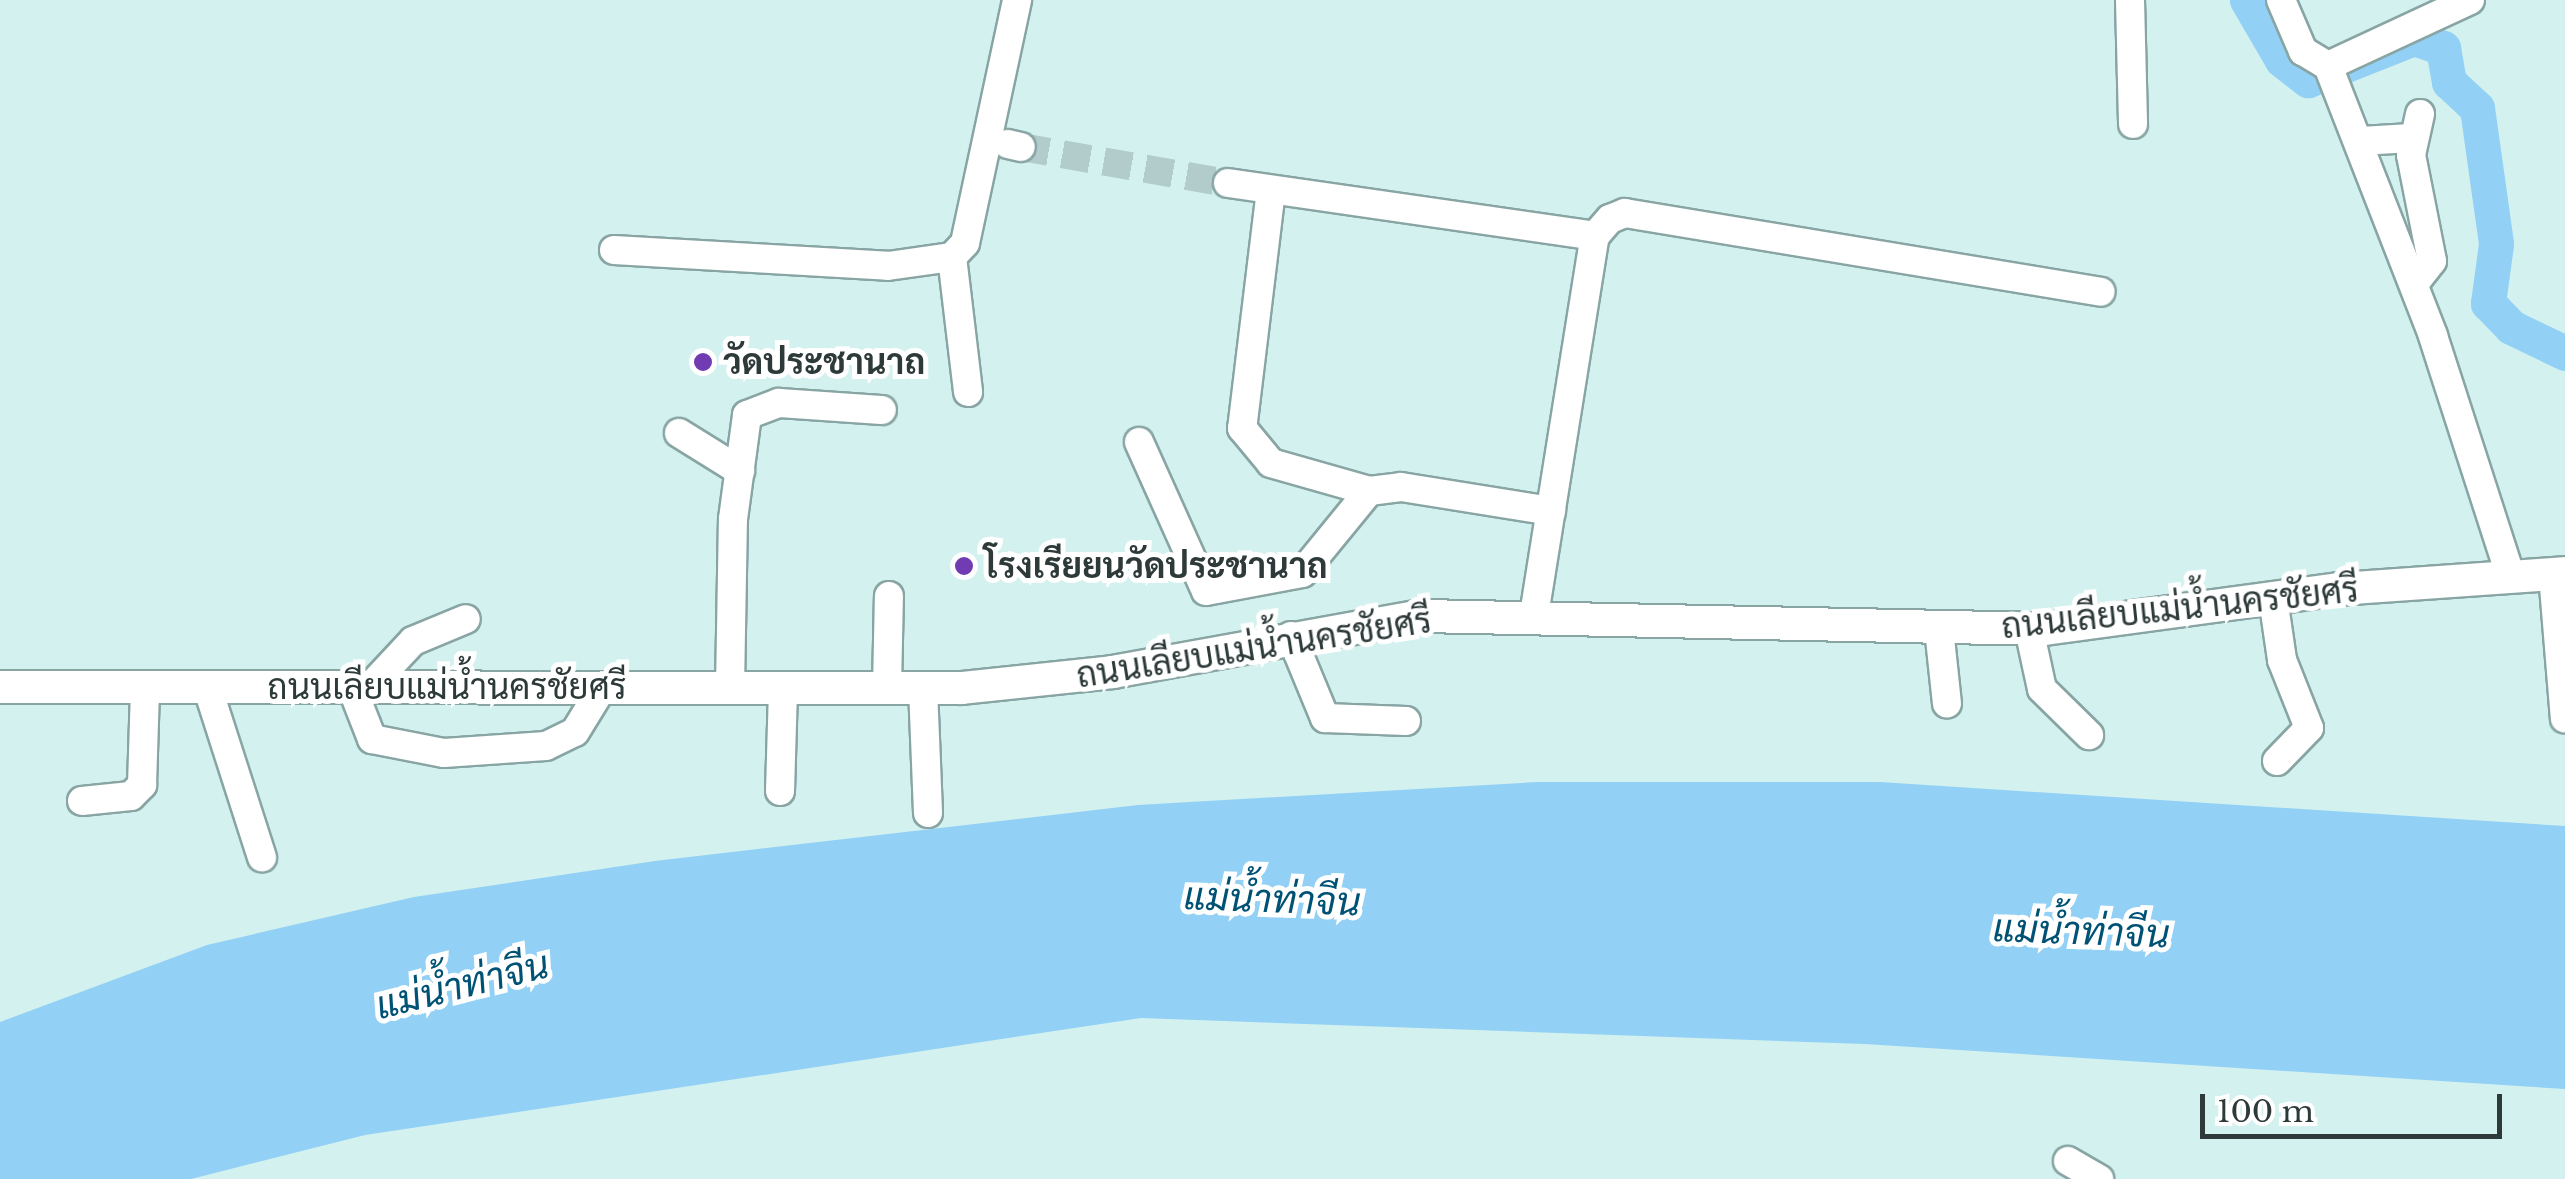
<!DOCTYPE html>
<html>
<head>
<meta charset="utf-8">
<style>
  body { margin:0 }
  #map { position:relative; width:2565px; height:1179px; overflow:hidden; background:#d2f1ef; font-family:"Libre Baskerville",Sarabun,serif }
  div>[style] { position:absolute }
  .water>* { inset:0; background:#92d0f5 }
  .river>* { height:35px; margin:-17.5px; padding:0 17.5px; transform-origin:17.5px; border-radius:17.5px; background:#92d0f5 }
  .minor-tunnel>* { height:28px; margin-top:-14px; transform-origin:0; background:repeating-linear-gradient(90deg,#b1cccb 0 28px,transparent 0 42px) }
  .roads { filter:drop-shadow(2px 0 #88a5a4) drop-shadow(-2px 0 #88a5a4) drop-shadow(0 2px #88a5a4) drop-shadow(0 -2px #88a5a4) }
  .minor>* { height:28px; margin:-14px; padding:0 14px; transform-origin:14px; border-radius:14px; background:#fff }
  .major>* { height:32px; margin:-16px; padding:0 16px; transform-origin:16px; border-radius:16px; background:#fff }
  .dots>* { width:28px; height:28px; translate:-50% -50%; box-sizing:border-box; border:5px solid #fff; border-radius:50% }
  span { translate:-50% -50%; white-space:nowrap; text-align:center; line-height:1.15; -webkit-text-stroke:10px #fff; paint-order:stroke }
  .poi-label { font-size:35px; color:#2d3a39; font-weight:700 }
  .left { translate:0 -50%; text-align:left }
  .street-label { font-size:35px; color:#2d3a39 }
  .water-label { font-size:38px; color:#005275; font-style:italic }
  .scale { position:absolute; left:2200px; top:1094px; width:302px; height:45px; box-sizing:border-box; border:5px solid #2d3a39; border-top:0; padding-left:12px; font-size:30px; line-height:35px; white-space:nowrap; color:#2d3a39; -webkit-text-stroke:8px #fff; paint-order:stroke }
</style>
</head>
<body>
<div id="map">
  <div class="water">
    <i style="clip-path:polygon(1538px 782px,1880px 782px,2565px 826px,2565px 1089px,1865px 1044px,1141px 1018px,365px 1135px,191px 1179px,0 1179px,0 1022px,207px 945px,414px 897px,655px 861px,1138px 805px)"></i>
  </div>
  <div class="river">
    <i style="left:2247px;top:0;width:69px;rotate:59.7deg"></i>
    <i style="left:2282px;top:60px;width:33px;rotate:38deg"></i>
    <i style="left:2308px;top:80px;width:114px;rotate:-21.6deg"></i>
    <i style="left:2414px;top:38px;width:31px;rotate:19deg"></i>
    <i style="left:2443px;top:48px;width:35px;rotate:80deg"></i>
    <i style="left:2449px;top:82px;width:38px;rotate:43deg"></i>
    <i style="left:2477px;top:108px;width:137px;rotate:82deg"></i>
    <i style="left:2496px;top:244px;width:60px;rotate:97.7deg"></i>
    <i style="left:2488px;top:303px;width:33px;rotate:46deg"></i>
    <i style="left:2511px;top:327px;width:60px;rotate:25.7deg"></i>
  </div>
  <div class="minor-tunnel">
    <i style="left:1021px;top:147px;width:210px;rotate:9.9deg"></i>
  </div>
  <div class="roads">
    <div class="minor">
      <i style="left:2130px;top:0;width:124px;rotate:88.6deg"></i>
      <i style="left:2281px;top:0;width:56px;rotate:66.7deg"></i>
      <i style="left:2303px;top:51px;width:29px;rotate:31deg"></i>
      <i style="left:2470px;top:0;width:157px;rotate:155.1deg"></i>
      <i style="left:2328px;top:66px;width:290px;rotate:68.7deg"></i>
      <i style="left:2433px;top:336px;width:251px;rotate:72.1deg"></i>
      <i style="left:2361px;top:141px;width:50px;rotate:-3.4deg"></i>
      <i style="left:1008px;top:144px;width:13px;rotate:13deg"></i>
      <i style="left:1228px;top:183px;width:371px;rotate:8.2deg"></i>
      <i style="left:1271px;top:190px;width:240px;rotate:96.9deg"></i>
      <i style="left:1242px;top:428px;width:45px;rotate:50.4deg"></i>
      <i style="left:1271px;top:463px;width:102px;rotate:15.9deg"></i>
      <i style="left:614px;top:250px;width:274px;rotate:3.3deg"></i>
      <i style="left:888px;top:266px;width:65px;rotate:-8deg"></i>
      <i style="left:952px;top:257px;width:19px;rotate:-47deg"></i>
      <i style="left:965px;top:243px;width:249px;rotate:-77.9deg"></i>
      <i style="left:952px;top:257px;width:136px;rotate:83.2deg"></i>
      <i style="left:2414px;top:284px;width:29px;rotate:-52deg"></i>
      <i style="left:2432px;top:261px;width:108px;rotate:-101.2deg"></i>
      <i style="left:2411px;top:155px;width:42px;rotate:-77.6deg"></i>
      <i style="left:679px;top:433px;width:72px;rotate:31.9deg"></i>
      <i style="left:1139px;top:442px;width:163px;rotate:65.8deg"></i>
      <i style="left:1206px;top:591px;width:98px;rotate:-10.6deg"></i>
      <i style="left:1302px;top:573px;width:106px;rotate:-50.7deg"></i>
      <i style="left:1369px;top:491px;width:32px;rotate:-7deg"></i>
      <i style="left:1401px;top:487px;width:152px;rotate:9.1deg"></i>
      <i style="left:2553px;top:574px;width:145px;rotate:85.3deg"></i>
      <i style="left:2273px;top:598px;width:63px;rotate:81.7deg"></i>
      <i style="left:2282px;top:660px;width:73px;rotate:68.3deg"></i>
      <i style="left:2309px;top:728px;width:46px;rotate:134.1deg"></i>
      <i style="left:1534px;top:615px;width:384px;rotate:-80.9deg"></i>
      <i style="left:1595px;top:236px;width:23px;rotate:-49deg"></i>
      <i style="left:1610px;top:219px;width:16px;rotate:-22deg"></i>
      <i style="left:1625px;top:213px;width:482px;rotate:9.4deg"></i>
      <i style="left:1939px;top:629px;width:75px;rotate:83.9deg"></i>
      <i style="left:2029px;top:629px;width:61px;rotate:77.8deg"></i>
      <i style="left:2042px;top:689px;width:66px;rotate:44.4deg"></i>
      <i style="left:1291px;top:636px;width:89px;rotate:67.5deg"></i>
      <i style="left:1325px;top:718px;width:81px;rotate:2.1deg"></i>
      <i style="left:207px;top:686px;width:180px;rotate:72.2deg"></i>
      <i style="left:352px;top:688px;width:55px;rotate:68.6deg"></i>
      <i style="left:372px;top:739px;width:73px;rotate:11deg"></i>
      <i style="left:444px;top:753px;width:102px;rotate:-3.9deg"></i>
      <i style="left:546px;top:746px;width:32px;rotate:-26deg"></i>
      <i style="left:575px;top:732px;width:52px;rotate:-58.5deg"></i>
      <i style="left:369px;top:688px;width:64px;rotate:-46.9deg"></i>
      <i style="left:413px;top:641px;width:57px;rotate:-22.5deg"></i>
      <i style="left:730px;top:688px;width:169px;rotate:-89deg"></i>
      <i style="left:733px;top:519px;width:105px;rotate:-82.3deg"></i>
      <i style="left:747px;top:415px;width:34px;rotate:-21deg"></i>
      <i style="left:779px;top:403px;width:103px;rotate:3.9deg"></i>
      <i style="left:887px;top:688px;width:92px;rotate:-88.8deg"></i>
      <i style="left:923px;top:688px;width:125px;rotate:87.7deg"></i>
      <i style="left:780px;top:791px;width:103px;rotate:-88.3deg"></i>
      <i style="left:82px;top:801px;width:49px;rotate:-5.8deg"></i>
      <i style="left:131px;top:796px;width:16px;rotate:-45deg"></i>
      <i style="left:142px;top:785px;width:96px;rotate:-88.2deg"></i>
      <i style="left:2068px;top:1161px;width:36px;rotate:30deg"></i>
    </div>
    <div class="major">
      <i style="left:0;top:687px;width:962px;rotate:0.06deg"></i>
      <i style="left:962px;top:688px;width:152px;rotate:-6deg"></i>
      <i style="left:1113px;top:672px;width:314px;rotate:-10.3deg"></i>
      <i style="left:1422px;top:616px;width:622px;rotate:1.2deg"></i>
      <i style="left:2044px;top:629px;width:298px;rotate:-7.7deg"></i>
      <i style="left:2339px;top:589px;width:227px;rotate:-4deg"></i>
    </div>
  </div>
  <div class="dots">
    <i style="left:703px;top:362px;background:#713bb2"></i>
    <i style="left:964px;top:566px;background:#713bb2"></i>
  </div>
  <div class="poi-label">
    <span class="left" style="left:723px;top:362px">วัดประชานาถ</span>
    <span class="left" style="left:984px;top:566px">โรงเรียยนวัดประชานาถ</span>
  </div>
  <div class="street-label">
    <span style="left:2180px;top:608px;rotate:-6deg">ถนนเลียบแม่น้ำนครชัยศรี</span>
    <span style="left:1254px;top:648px;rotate:-9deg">ถนนเลียบแม่น้ำนครชัยศรี</span>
    <span style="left:447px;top:687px">ถนนเลียบแม่น้ำนครชัยศรี</span>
  </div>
  <div class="water-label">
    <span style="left:1272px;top:899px;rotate:2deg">แม่น้ำท่าจีน</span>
    <span style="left:2081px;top:931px;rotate:2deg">แม่น้ำท่าจีน</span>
    <span style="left:462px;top:985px;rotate:-14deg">แม่น้ำท่าจีน</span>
  </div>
  <div class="scale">100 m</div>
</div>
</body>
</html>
